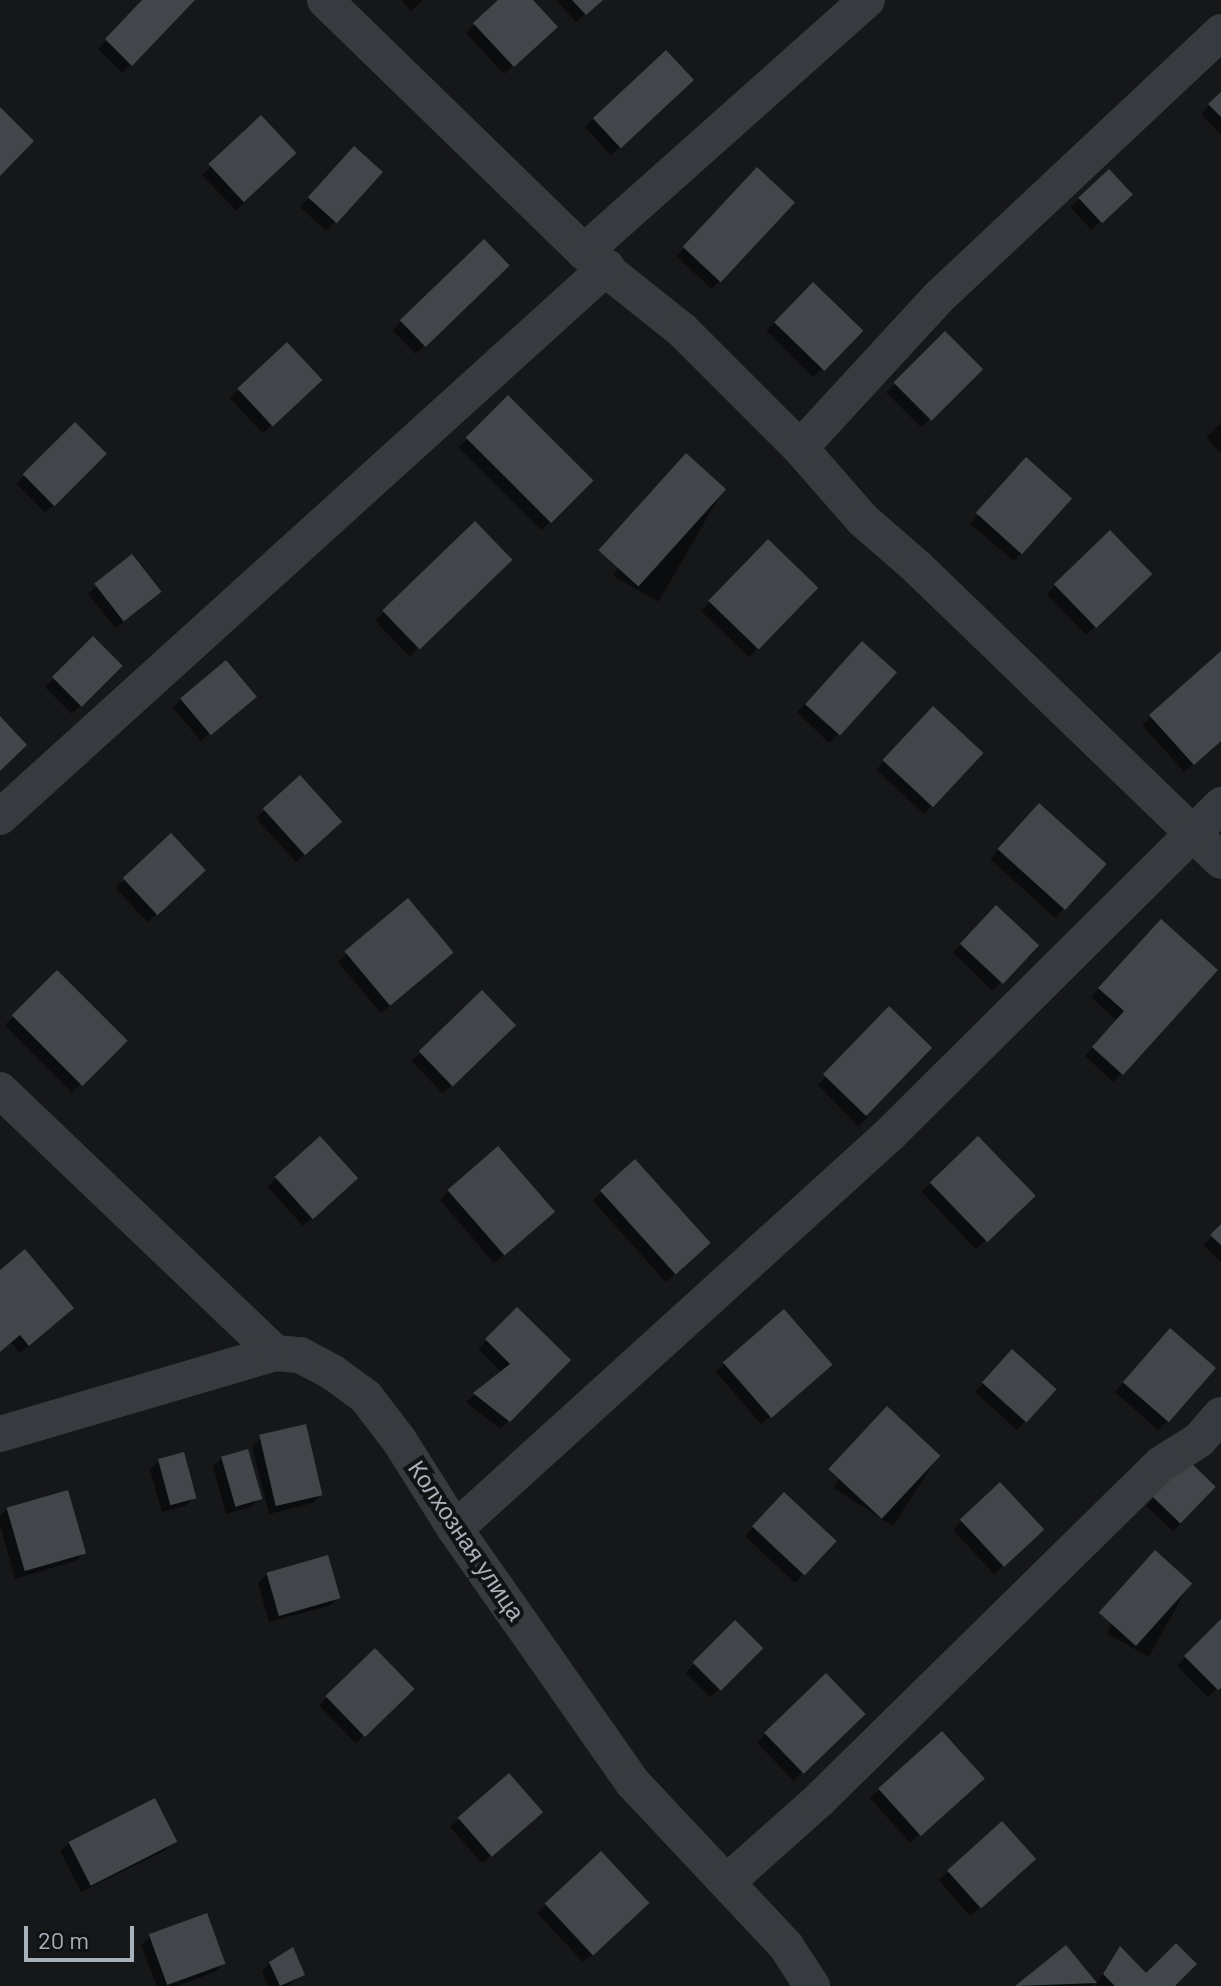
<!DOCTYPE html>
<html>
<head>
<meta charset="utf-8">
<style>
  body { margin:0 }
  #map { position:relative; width:1221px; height:1986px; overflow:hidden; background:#161719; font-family:Barlow,sans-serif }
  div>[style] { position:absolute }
  .shadow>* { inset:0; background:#0007; transform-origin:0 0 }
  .building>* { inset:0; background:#424549; transform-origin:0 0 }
  .minor>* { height:36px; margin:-18px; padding:0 18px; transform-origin:18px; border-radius:18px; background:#373a3e }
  span { translate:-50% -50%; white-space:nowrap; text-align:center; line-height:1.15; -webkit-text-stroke:8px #111214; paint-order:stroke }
  .street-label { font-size:24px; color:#a8b1b9 }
  .scale { position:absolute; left:24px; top:1926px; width:110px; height:36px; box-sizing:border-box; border:4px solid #a8b1b9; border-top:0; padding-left:10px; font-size:24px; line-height:28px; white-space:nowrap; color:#a8b1b9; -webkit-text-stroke:6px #111214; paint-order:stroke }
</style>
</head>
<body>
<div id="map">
  <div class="shadow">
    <i style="clip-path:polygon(144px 0,193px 0,122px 73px,98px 49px)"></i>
    <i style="clip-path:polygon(401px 0,423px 0,411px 11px)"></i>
    <i style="clip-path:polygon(501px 0,530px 0,547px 36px,504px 74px,466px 33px)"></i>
    <i style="clip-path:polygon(556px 0,601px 0,576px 22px)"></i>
    <i style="clip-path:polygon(683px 89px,611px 155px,585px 127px,594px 118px)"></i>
    <i style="clip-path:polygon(1221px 94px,1221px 135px,1201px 114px)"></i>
    <i style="left:261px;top:118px;width:49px;height:82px;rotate:46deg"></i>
    <i style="clip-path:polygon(346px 157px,380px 172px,326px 231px,300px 207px)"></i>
    <i style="left:757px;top:170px;width:48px;height:118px;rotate:43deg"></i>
    <i style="left:1109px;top:172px;width:31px;height:52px;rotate:48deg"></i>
    <i style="left:484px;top:242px;width:33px;height:127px;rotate:46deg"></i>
    <i style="left:813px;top:284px;width:66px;height:66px;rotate:45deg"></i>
    <i style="left:945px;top:334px;width:49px;height:83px;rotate:45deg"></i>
    <i style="left:287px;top:345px;width:48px;height:78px;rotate:47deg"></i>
    <i style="left:508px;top:398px;width:117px;height:70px;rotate:45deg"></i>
    <i style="clip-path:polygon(1221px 423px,1221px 453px,1206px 437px)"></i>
    <i style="left:75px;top:425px;width:41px;height:83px;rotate:45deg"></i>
    <i style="left:678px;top:464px;width:52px;height:129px;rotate:30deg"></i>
    <i style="clip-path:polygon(1018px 469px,1070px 498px,1014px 561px,970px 524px)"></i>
    <i style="left:475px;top:524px;width:50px;height:139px;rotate:46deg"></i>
    <i style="left:1110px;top:533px;width:57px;height:88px;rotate:46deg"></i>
    <i style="left:768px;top:542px;width:66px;height:96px;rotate:44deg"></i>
    <i style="clip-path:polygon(97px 585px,151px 600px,116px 628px,88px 594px)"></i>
    <i style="left:93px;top:639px;width:38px;height:68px;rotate:45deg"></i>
    <i style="clip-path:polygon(862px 644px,838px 734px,829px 743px,797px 712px)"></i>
    <i style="clip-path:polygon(1221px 654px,1221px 740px,1184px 772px,1142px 725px)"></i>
    <i style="clip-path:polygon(181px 699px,245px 705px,201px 741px,173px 708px)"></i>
    <i style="left:933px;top:709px;width:65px;height:83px;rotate:43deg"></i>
    <i style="clip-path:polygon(265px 810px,331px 831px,296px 862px,256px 818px)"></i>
    <i style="clip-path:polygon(1031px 814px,1104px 865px,1055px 918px,990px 859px)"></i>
    <i style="left:171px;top:836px;width:47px;height:76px;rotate:47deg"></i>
    <i style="clip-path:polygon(408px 901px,443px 960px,381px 1013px,338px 962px)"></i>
    <i style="left:996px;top:908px;width:55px;height:62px;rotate:44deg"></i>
    <i style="clip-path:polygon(1153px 930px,1122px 1073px,1113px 1082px,1085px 1056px,1117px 1021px,1091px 997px)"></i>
    <i style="left:57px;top:973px;width:95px;height:74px;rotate:45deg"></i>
    <i style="left:482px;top:993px;width:45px;height:98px;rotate:46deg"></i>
    <i style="clip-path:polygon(880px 1018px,867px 1118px,858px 1126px,818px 1085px)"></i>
    <i style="left:978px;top:1139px;width:79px;height:77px;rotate:47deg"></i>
    <i style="clip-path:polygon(276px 1178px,347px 1187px,303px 1226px,268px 1187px)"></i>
    <i style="clip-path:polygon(448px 1191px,544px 1221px,494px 1263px,440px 1200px)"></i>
    <i style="clip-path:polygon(601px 1192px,699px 1252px,666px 1282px,593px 1201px)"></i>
    <i style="clip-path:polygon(1221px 1227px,1221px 1262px,1203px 1245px)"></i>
    <i style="clip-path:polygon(0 1273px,63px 1316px,20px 1353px,11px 1342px,0 1351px)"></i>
    <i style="clip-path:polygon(517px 1310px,568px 1360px,500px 1429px,466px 1402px,502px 1373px,478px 1349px)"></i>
    <i style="clip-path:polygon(1161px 1340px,1167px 1421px,1158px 1430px,1115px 1392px)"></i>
    <i style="clip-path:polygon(1004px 1360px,1054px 1390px,1017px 1430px,975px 1392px)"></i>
    <i style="clip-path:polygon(725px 1364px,821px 1373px,761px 1424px,716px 1372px)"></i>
    <i style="left:879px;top:1417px;width:71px;height:84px;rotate:33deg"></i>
    <i style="clip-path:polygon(261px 1438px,321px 1494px,313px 1503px,269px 1514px,252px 1447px)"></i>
    <i style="clip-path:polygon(222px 1458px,259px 1498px,251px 1507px,226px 1514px,213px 1466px)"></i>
    <i style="clip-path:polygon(159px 1461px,194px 1497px,185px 1506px,162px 1512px,150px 1470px)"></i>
    <i style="left:1187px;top:1462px;width:37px;height:60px;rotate:43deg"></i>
    <i style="clip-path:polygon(1000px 1485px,1033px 1538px,994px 1574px,953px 1530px)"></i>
    <i style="clip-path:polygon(775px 1503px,804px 1574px,795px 1583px,745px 1536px)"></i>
    <i style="clip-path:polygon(7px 1509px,84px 1553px,75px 1561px,15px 1579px,0 1524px,0 1516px)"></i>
    <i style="left:1147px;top:1561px;width:48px;height:83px;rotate:29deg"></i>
    <i style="clip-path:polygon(267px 1574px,338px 1598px,329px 1606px,269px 1622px,258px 1583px)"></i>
    <i style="clip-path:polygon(1221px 1622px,1221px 1685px,1208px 1697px,1177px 1666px)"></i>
    <i style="left:735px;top:1623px;width:35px;height:70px;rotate:45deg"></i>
    <i style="left:375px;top:1651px;width:53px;height:78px;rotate:46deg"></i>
    <i style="left:826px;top:1676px;width:53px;height:96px;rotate:46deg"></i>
    <i style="clip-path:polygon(942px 1733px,974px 1787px,910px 1843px,870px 1798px)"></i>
    <i style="clip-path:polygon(154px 1801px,174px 1842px,166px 1850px,81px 1892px,60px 1851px,69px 1843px)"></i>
    <i style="clip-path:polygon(459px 1819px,532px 1820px,482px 1863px,450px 1827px)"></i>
    <i style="left:601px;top:1854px;width:67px;height:87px;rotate:47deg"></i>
    <i style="clip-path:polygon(1025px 1868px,970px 1916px,939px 1880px,948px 1872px)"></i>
    <i style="clip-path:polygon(150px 1936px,224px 1963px,215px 1972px,177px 1986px,157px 1986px,141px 1945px)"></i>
    <i style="clip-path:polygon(1066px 1947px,1095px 1983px,1092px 1986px,1018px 1986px)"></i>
    <i style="clip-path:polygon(1120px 1949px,1146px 1976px,1172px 1986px,1098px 1986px,1096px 1984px)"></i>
    <i style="clip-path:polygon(270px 1963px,302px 1974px,288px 1986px,268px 1986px,262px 1972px)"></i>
  </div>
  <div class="building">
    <i style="clip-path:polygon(142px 0,195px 0,132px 66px,105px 39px)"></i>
    <i style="clip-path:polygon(498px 0,533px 0,558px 27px,514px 67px,473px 23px)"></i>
    <i style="clip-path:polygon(572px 0,603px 0,586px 15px)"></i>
    <i style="left:666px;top:50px;width:41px;height:100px;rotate:47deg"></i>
    <i style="clip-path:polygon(1221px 92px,1221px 117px,1208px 104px)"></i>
    <i style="clip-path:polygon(0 107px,34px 141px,0 176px)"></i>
    <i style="left:261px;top:115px;width:52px;height:72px;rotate:47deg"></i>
    <i style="left:354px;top:146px;width:39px;height:69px;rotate:42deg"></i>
    <i style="left:757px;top:167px;width:52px;height:109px;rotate:43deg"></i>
    <i style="left:1109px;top:169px;width:35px;height:42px;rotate:47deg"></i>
    <i style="left:484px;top:239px;width:37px;height:117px;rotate:46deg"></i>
    <i style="left:813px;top:282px;width:70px;height:56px;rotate:44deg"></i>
    <i style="left:945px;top:331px;width:54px;height:73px;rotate:45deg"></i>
    <i style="left:287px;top:342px;width:52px;height:68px;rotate:47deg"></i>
    <i style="left:508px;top:395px;width:121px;height:60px;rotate:45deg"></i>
    <i style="left:75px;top:422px;width:45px;height:74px;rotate:45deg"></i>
    <i style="left:686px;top:453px;width:54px;height:131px;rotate:42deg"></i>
    <i style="left:1026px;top:457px;width:62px;height:75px;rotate:42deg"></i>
    <i style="left:475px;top:521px;width:54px;height:129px;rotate:46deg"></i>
    <i style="left:1110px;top:530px;width:61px;height:78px;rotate:46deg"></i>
    <i style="left:768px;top:539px;width:70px;height:86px;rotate:44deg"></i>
    <i style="left:132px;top:554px;width:48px;height:48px;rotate:52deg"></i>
    <i style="left:93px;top:636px;width:42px;height:58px;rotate:45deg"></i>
    <i style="left:862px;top:641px;width:47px;height:85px;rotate:42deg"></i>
    <i style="clip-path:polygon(1221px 651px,1221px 741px,1194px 765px,1149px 715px)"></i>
    <i style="left:226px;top:660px;width:48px;height:60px;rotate:50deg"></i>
    <i style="left:933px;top:706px;width:69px;height:74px;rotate:43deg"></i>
    <i style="clip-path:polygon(0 716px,27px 745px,0 771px)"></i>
    <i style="left:300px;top:775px;width:63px;height:50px;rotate:48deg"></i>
    <i style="left:1039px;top:803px;width:91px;height:62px;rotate:42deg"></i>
    <i style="left:171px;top:833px;width:51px;height:66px;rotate:47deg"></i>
    <i style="left:408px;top:898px;width:71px;height:83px;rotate:50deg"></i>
    <i style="left:996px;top:905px;width:59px;height:53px;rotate:43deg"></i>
    <i style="clip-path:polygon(1161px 919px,1218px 970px,1123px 1075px,1092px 1047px,1124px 1011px,1098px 988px)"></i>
    <i style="left:57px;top:970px;width:100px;height:64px;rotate:45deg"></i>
    <i style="left:482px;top:990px;width:49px;height:88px;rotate:46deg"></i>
    <i style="left:889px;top:1006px;width:60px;height:95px;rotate:44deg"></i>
    <i style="left:320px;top:1136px;width:57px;height:61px;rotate:48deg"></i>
    <i style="left:978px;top:1136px;width:83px;height:67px;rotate:46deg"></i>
    <i style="left:498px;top:1146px;width:87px;height:67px;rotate:49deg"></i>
    <i style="left:635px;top:1159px;width:113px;height:47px;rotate:48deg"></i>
    <i style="clip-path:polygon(1221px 1224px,1221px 1245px,1210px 1235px)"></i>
    <i style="clip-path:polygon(25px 1249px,74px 1308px,29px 1346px,20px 1335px,0 1352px,0 1270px)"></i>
    <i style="clip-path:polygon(517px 1307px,571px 1360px,510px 1422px,473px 1393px,510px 1364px,485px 1339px)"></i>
    <i style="left:784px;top:1309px;width:74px;height:81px;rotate:49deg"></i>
    <i style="left:1170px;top:1328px;width:61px;height:72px;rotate:41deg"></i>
    <i style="left:1012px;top:1349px;width:60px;height:45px;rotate:42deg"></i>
    <i style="left:887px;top:1406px;width:73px;height:86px;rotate:43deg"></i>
    <i style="left:306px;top:1424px;width:73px;height:48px;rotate:77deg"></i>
    <i style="left:248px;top:1449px;width:52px;height:28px;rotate:74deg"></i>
    <i style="left:184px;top:1452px;width:48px;height:27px;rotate:75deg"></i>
    <i style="left:1187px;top:1459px;width:40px;height:51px;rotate:44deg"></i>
    <i style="left:1000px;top:1482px;width:65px;height:55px;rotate:47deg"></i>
    <i style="left:68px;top:1490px;width:66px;height:64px;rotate:74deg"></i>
    <i style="left:784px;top:1492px;width:72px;height:47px;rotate:43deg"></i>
    <i style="left:1155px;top:1550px;width:50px;height:84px;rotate:42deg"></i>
    <i style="left:328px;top:1555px;width:45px;height:64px;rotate:74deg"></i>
    <i style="clip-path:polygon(1221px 1619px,1221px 1688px,1218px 1690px,1184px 1656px)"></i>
    <i style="left:735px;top:1620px;width:40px;height:60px;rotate:45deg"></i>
    <i style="left:375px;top:1648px;width:57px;height:69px;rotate:46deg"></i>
    <i style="left:826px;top:1673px;width:57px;height:86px;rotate:46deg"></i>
    <i style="left:942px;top:1731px;width:64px;height:86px;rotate:48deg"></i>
    <i style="left:509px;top:1773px;width:52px;height:68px;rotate:49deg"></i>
    <i style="left:155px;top:1798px;width:49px;height:97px;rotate:63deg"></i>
    <i style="left:1002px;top:1821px;width:51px;height:74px;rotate:48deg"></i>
    <i style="left:601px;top:1851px;width:71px;height:77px;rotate:47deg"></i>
    <i style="left:207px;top:1913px;width:54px;height:62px;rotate:70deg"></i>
    <i style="clip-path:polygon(1176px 1943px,1197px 1964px,1175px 1986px,1115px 1986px,1103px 1974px,1120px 1946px,1146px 1973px)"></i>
    <i style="clip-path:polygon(1066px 1945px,1097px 1983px,1015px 1986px)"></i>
    <i style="clip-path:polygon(293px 1947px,305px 1975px,280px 1986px,269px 1962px)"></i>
  </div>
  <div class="minor">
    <i style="left:325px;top:0;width:361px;rotate:44.2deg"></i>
    <i style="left:584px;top:252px;width:125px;rotate:38.5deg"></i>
    <i style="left:682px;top:330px;width:167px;rotate:45deg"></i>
    <i style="left:800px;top:448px;width:96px;rotate:48.8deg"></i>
    <i style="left:863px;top:520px;width:72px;rotate:41deg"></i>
    <i style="left:917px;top:567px;width:423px;rotate:44deg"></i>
    <i style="left:584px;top:252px;width:379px;rotate:-41.7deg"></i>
    <i style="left:800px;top:448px;width:205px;rotate:-47.4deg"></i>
    <i style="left:939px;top:297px;width:387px;rotate:-43.2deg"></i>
    <i style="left:0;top:817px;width:819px;rotate:-42.18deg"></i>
    <i style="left:0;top:1090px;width:381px;rotate:43.7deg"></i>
    <i style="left:0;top:1434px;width:287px;rotate:-16.4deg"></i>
    <i style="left:275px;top:1353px;width:25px;rotate:5deg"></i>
    <i style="left:300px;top:1355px;width:36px;rotate:28deg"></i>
    <i style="left:332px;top:1372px;width:42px;rotate:36.3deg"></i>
    <i style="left:366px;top:1397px;width:54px;rotate:52.5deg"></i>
    <i style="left:399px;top:1440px;width:105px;rotate:57.8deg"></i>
    <i style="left:455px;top:1529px;width:310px;rotate:55deg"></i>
    <i style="left:633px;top:1783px;width:224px;rotate:46.8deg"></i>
    <i style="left:786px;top:1946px;width:48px;rotate:57deg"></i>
    <i style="left:455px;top:1529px;width:588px;rotate:-42.24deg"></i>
    <i style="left:890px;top:1134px;width:467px;rotate:-44.8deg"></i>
    <i style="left:727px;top:1882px;width:125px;rotate:-41.7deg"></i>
    <i style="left:820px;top:1799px;width:478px;rotate:-44.5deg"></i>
    <i style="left:1161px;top:1464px;width:45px;rotate:-32.3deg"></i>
    <i style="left:1199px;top:1440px;width:33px;rotate:-49deg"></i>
  </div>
  <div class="street-label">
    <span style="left:467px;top:1540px;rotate:56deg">Колхозная улица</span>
  </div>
  <div class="scale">20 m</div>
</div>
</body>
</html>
